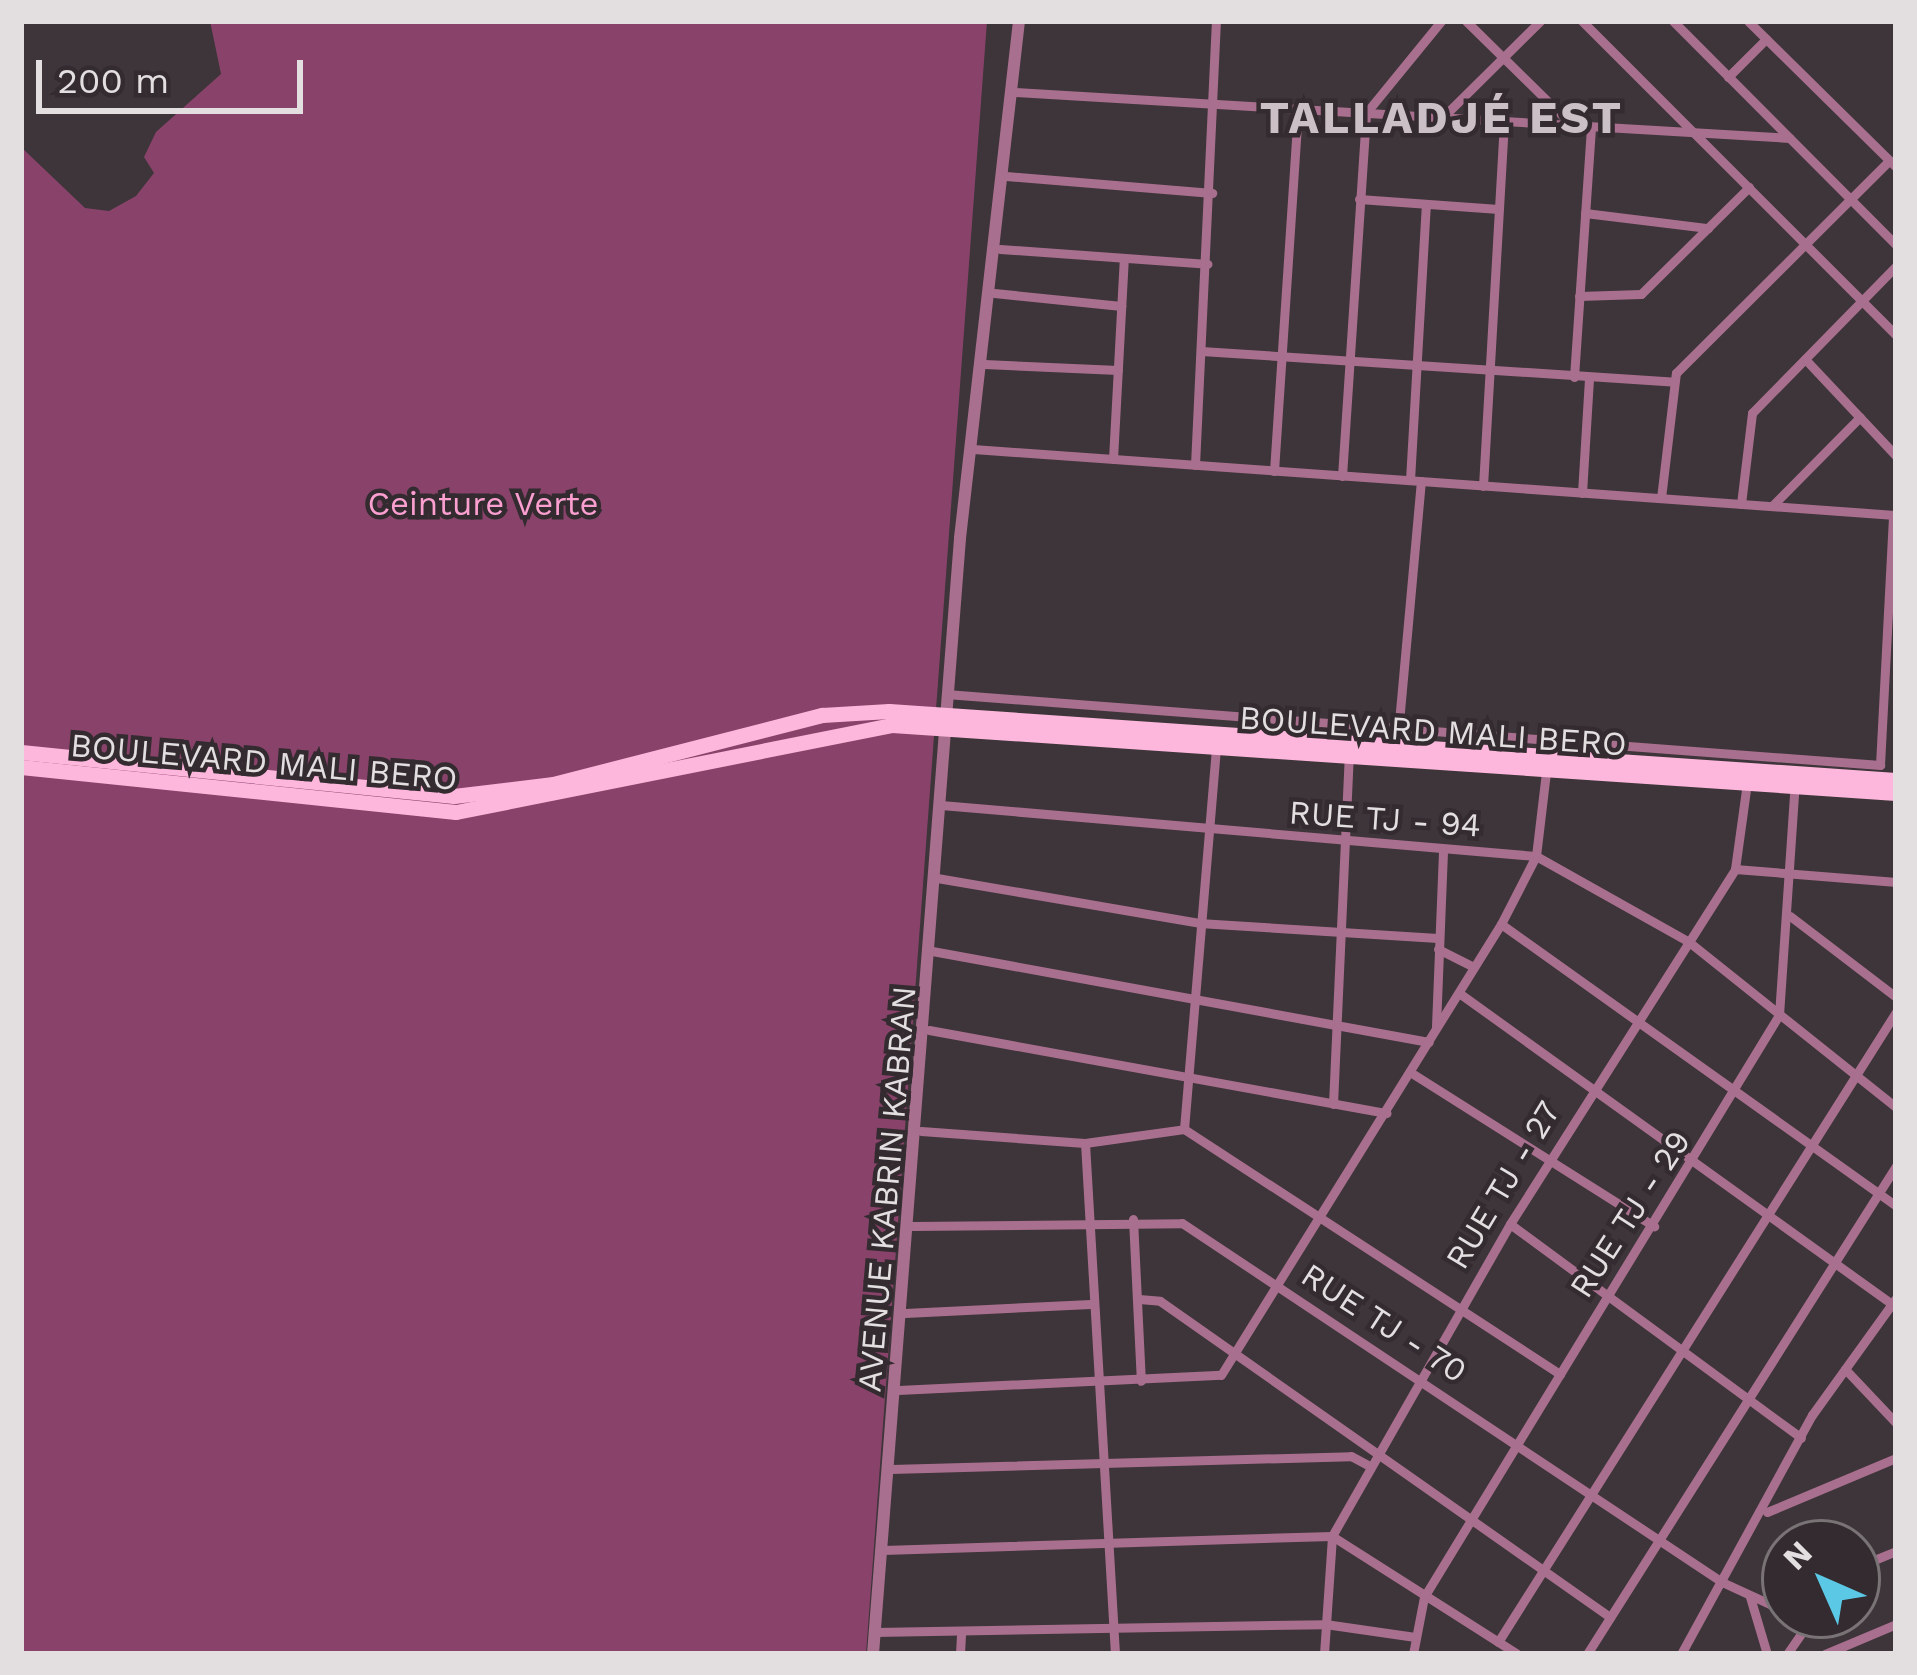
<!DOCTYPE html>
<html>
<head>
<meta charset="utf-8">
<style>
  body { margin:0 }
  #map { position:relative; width:1917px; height:1675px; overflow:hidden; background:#3d3539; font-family:"Work Sans",sans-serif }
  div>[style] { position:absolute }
  .green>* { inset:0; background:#89436b }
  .minor>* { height:9px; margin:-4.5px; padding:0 4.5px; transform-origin:4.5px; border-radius:4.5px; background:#a96f8e }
  .tertiary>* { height:12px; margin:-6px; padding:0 6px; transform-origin:6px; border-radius:6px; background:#a96f8e }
  .primary>* { height:15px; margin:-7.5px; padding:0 7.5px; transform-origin:7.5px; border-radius:7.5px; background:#feb7dc }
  span { translate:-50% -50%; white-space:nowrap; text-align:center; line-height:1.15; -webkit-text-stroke:9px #332b2f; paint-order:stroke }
  .park-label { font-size:33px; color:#fb9fd1 }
  .street-label { font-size:33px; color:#e3dee0 }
  .district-label { font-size:45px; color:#cac0c5; font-weight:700; letter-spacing:3px }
  .frame { position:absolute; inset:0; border:24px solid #e3dee0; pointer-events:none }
  .north { position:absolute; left:1761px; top:1519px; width:120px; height:120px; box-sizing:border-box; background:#332b2f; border:3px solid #797376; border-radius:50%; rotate:315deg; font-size:33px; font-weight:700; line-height:48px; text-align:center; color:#e3dee0 }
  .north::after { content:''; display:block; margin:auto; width:42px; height:54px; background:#5bc8e6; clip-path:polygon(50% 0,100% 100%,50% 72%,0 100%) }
  .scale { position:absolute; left:36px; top:60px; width:267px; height:54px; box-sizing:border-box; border:6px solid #e3dee0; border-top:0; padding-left:15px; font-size:36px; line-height:42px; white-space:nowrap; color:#e3dee0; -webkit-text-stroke:9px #332b2f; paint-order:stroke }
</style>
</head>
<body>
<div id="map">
  <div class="green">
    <i style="clip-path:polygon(210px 21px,987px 21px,866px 1654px,21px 1654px,21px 147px,85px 208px,109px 211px,136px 196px,154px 173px,144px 157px,156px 132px,221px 74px)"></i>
  </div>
  <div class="minor">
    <i style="left:1466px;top:21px;width:148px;rotate:44.5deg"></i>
    <i style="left:1582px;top:21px;width:444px;rotate:45deg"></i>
    <i style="left:1673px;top:21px;width:316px;rotate:45.1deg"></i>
    <i style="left:1748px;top:21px;width:208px;rotate:44.6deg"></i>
    <i style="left:1728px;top:77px;width:54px;rotate:-45deg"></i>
    <i style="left:1014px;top:92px;width:777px;rotate:3.39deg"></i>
    <i style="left:1442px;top:118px;width:138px;rotate:-44.7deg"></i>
    <i style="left:1006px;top:176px;width:207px;rotate:4.7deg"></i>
    <i style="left:1359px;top:199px;width:140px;rotate:4.1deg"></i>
    <i style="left:1585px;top:213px;width:124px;rotate:7deg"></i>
    <i style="left:1000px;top:249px;width:208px;rotate:4.1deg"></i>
    <i style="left:994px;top:293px;width:128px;rotate:5.8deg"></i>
    <i style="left:1579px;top:296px;width:62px;rotate:-1.8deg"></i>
    <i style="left:1641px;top:294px;width:152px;rotate:-44.7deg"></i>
    <i style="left:1201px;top:351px;width:471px;rotate:3.7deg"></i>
    <i style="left:1805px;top:359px;width:133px;rotate:46.8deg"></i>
    <i style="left:984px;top:364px;width:134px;rotate:2.6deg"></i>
    <i style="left:1574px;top:377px;width:251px;rotate:-86.1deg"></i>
    <i style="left:973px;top:449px;width:924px;rotate:4.09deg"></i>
    <i style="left:1113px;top:459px;width:201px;rotate:-86.9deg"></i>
    <i style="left:1195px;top:465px;width:444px;rotate:-87.3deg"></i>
    <i style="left:1274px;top:471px;width:363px;rotate:-86.2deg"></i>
    <i style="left:1342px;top:476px;width:364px;rotate:-86.2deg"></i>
    <i style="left:1366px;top:113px;width:119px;rotate:-50.8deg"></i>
    <i style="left:1410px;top:480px;width:276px;rotate:-86.7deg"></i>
    <i style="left:1483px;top:486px;width:365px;rotate:-86.7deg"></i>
    <i style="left:1582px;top:493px;width:115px;rotate:-86.5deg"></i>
    <i style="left:1661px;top:498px;width:126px;rotate:-83.2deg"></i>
    <i style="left:1676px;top:373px;width:301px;rotate:-44.9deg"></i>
    <i style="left:1741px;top:504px;width:92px;rotate:-83.1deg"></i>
    <i style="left:1752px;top:413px;width:206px;rotate:-45.6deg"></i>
    <i style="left:1772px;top:506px;width:125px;rotate:-45.3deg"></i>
    <i style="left:946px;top:694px;width:937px;rotate:4.35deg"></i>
    <i style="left:1880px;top:765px;width:250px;rotate:-87deg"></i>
    <i style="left:1398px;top:733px;width:253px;rotate:-84.8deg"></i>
    <i style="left:941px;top:805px;width:597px;rotate:4.9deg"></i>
    <i style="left:1536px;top:856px;width:176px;rotate:29.3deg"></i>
    <i style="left:1689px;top:942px;width:265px;rotate:38.6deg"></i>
    <i style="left:1735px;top:869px;width:162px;rotate:4.6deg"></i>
    <i style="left:937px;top:878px;width:266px;rotate:9.7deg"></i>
    <i style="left:1199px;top:923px;width:239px;rotate:3.6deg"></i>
    <i style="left:1790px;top:916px;width:133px;rotate:37.4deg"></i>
    <i style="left:1501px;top:924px;width:485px;rotate:35.5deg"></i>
    <i style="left:1438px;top:949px;width:40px;rotate:26.6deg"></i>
    <i style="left:932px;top:951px;width:505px;rotate:10.38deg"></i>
    <i style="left:1459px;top:993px;width:538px;rotate:35.7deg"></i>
    <i style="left:1436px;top:1026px;width:176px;rotate:-87.7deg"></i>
    <i style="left:929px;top:1030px;width:465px;rotate:10.3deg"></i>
    <i style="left:1410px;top:1072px;width:289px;rotate:32.3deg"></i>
    <i style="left:1333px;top:1104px;width:348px;rotate:-87.4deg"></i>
    <i style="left:1184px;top:1129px;width:383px;rotate:-85.2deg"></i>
    <i style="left:921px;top:1131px;width:164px;rotate:4.2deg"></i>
    <i style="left:1085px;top:1143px;width:100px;rotate:-8deg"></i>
    <i style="left:1184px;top:1129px;width:449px;rotate:33.1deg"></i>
    <i style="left:1085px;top:1143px;width:512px;rotate:86.64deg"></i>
    <i style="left:1133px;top:1219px;width:162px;rotate:87.2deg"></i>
    <i style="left:1510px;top:1224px;width:361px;rotate:36.3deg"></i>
    <i style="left:912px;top:1226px;width:270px;rotate:-0.6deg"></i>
    <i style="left:1182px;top:1223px;width:648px;rotate:33.62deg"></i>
    <i style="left:1722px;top:1582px;width:69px;rotate:24.7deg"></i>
    <i style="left:1139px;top:1299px;width:21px;rotate:5deg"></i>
    <i style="left:1160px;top:1301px;width:550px;rotate:35.08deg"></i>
    <i style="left:905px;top:1313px;width:186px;rotate:-2.8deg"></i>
    <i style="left:1845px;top:1369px;width:74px;rotate:46.6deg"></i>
    <i style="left:898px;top:1390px;width:323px;rotate:-2.7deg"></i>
    <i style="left:1221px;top:1375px;width:531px;rotate:-58.17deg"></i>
    <i style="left:1501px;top:924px;width:76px;rotate:-62.8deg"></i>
    <i style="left:1536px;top:856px;width:85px;rotate:-83.2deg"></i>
    <i style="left:891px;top:1469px;width:460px;rotate:-1.6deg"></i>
    <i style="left:1351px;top:1456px;width:19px;rotate:28deg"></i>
    <i style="left:1767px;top:1512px;width:140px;rotate:-22.7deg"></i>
    <i style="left:1332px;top:1536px;width:219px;rotate:32.5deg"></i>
    <i style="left:883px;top:1550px;width:449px;rotate:-1.8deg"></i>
    <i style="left:1857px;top:1567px;width:42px;rotate:-22.3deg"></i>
    <i style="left:1750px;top:1597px;width:59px;rotate:73.4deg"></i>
    <i style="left:875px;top:1632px;width:450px;rotate:-1deg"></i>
    <i style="left:1325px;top:1624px;width:91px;rotate:8.2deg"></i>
    <i style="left:1498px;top:1642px;width:745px;rotate:-57.72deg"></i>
    <i style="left:960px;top:1654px;width:22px;rotate:-87deg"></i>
    <i style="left:1324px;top:1654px;width:118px;rotate:-86.1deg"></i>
    <i style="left:1332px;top:1536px;width:359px;rotate:-60.3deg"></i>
    <i style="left:1510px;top:1224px;width:420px;rotate:-57.6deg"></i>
    <i style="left:1735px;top:869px;width:88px;rotate:-82.1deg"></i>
    <i style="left:1413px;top:1654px;width:58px;rotate:-79.1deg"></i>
    <i style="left:1424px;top:1597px;width:682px;rotate:-58.62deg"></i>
    <i style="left:1779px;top:1015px;width:233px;rotate:-86.1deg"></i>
    <i style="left:1587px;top:1654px;width:578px;rotate:-57.66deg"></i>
    <i style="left:1681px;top:1654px;width:273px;rotate:-61.3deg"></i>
    <i style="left:1812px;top:1415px;width:144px;rotate:-54.3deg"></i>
    <i style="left:1787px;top:1654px;width:47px;rotate:-55.3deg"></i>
    <i style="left:1825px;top:1654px;width:77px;rotate:-22.9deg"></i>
  </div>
  <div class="tertiary">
    <i style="left:873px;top:1654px;width:1119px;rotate:-85.54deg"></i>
    <i style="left:960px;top:538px;width:520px;rotate:-83.49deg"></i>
  </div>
  <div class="primary">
    <i style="left:21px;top:752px;width:435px;rotate:5.8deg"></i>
    <i style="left:454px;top:796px;width:100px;rotate:-6.9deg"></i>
    <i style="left:553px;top:784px;width:278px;rotate:-14.4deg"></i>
    <i style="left:822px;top:715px;width:67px;rotate:-3.4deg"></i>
    <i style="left:889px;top:711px;width:1009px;rotate:3.92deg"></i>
    <i style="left:21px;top:767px;width:437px;rotate:5.9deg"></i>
    <i style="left:456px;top:812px;width:445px;rotate:-11.3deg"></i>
    <i style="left:892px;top:725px;width:1006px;rotate:3.87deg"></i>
  </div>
  <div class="park-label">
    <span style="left:483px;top:504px">Ceinture Verte</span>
  </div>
  <div class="street-label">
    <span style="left:1433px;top:731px;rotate:4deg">BOULEVARD MALI BERO</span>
    <span style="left:264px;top:762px;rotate:5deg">BOULEVARD MALI BERO</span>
    <span style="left:1385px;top:819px;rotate:4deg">RUE TJ - 94</span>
    <span style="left:1503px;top:1185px;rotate:-59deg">RUE TJ - 27</span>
    <span style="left:887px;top:1189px;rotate:-85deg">AVENUE KABRIN KABRAN</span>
    <span style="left:1630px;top:1214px;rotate:-57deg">RUE TJ - 29</span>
    <span style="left:1384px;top:1323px;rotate:33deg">RUE TJ - 70</span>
  </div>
  <div class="district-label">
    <span style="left:1442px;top:118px">TALLADJÉ EST</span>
  </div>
  <div class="frame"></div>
  <div class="north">N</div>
  <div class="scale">200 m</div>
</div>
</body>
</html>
